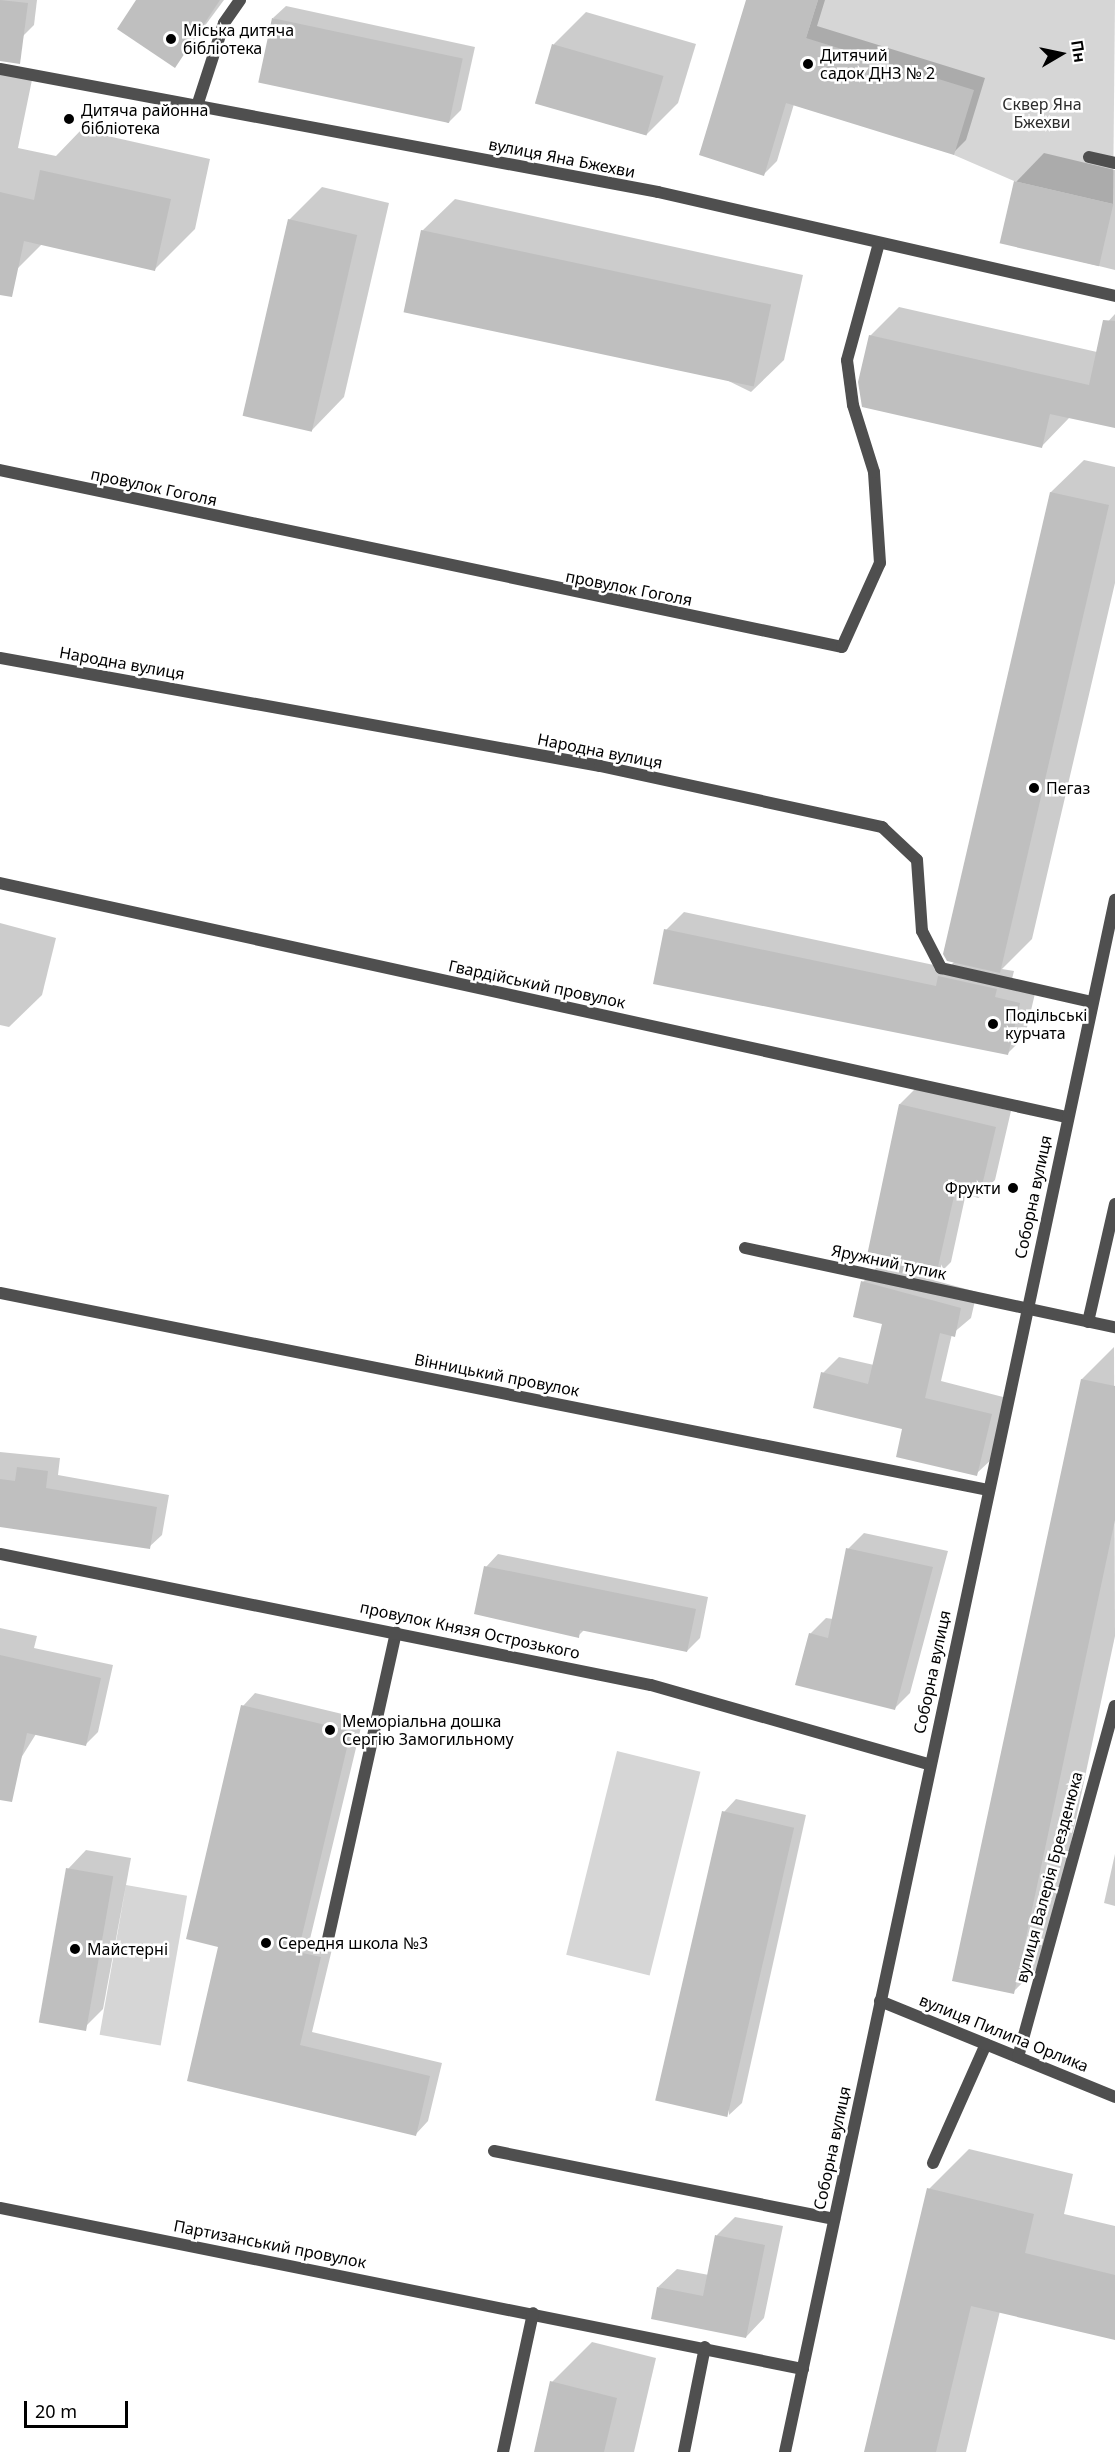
<!DOCTYPE html>
<html>
<head>
<meta charset="utf-8">
<style>
  body { margin:0 }
  #map { position:relative; width:1115px; height:2452px; overflow:hidden; background:#fff; font-family:"Noto Sans",sans-serif }
  div>[style] { position:absolute }
  .green>* { inset:0; background:#d6d6d6; transform-origin:0 0 }
  .shadow>* { inset:0; background:#0003 }
  .building>* { inset:0; background:#bfbfbf; transform-origin:0 0 }
  .lane>* { height:12px; margin:-6px; padding:0 6px; transform-origin:6px; border-radius:6px; background:#4f4f4f }
  .street>* { height:12px; margin:-6px; padding:0 6px; transform-origin:6px; border-radius:6px; background:#4f4f4f }
  .dots>* { width:16px; height:16px; translate:-50% -50%; box-sizing:border-box; border:3px solid #fff; border-radius:50% }
  span { translate:-50% -50%; white-space:nowrap; text-align:center; line-height:1.15; -webkit-text-stroke:5px #fff; paint-order:stroke }
  .poi-label { font-size:16px; color:#000 }
  .left { translate:0 -50%; text-align:left }
  .right { translate:-100% -50%; text-align:right }
  .park-label { font-size:16px; color:#2d2d2d }
  .street-label { font-size:16px; color:#000 }
  .north { position:absolute; left:1031px; top:24px; width:60px; height:60px; -webkit-text-stroke:4px #fff; paint-order:stroke; rotate:81deg; font-size:16px; font-weight:700; line-height:24px; text-align:center; color:#000 }
  .north::after { content:''; display:block; margin:auto; width:21px; height:27px; background:#000; clip-path:polygon(50% 0,100% 100%,50% 72%,0 100%) }
  .scale { position:absolute; left:24px; top:2401px; width:104px; height:27px; box-sizing:border-box; border:3px solid #000; border-top:0; padding-left:8px; font-size:18px; line-height:21px; white-space:nowrap; color:#000; -webkit-text-stroke:4px #fff; paint-order:stroke }
</style>
</head>
<body>
<div id="map">
  <div class="green">
    <i style="clip-path:polygon(818px 0,1115px 0,1113px 204px,1014px 181px,954px 155px,806px 38px)"></i>
    <i style="left:617px;top:1751px;width:86px;height:210px;rotate:14deg"></i>
    <i style="left:126px;top:1885px;width:62px;height:152px;rotate:10deg"></i>
  </div>
  <div class="shadow">
    <i style="clip-path:polygon(0 0,37px 0,34px 25px,23px 36px,0 33px)"></i>
    <i style="clip-path:polygon(138px 0,224px 0,175px 66px)"></i>
    <i style="clip-path:polygon(748px 0,825px 0,817px 26px,985px 78px,966px 140px,953px 153px,794px 104px,777px 161px,764px 174px)"></i>
    <i style="clip-path:polygon(286px 6px,475px 47px,461px 110px,448px 123px,273px 18px)"></i>
    <i style="clip-path:polygon(586px 12px,696px 44px,678px 103px,646px 135px,537px 103px,554px 44px)"></i>
    <i style="clip-path:polygon(0 68px,33px 75px,18px 148px,56px 156px,81px 130px,210px 159px,195px 229px,155px 269px,42px 244px,17px 269px,0 265px)"></i>
    <i style="clip-path:polygon(1044px 153px,1115px 170px,1115px 270px,1002px 242px,1016px 182px)"></i>
    <i style="clip-path:polygon(322px 187px,389px 203px,344px 397px,312px 430px,289px 220px)"></i>
    <i style="clip-path:polygon(455px 199px,803px 275px,784px 360px,751px 392px,422px 231px)"></i>
    <i style="clip-path:polygon(899px 307px,1097px 352px,1103px 327px,1115px 314px,1115px 427px,1070px 417px,1042px 446px,870px 336px)"></i>
    <i style="clip-path:polygon(1084px 460px,1115px 467px,1115px 583px,1032px 939px,1002px 969px,1014px 971px,1012px 979px,1037px 985px,1025px 1036px,1007px 1054px,666px 930px,684px 912px,948px 968px,955px 961px,1051px 492px)"></i>
    <i style="clip-path:polygon(0 923px,56px 938px,42px 995px,9px 1027px,0 1025px)"></i>
    <i style="clip-path:polygon(916px 1088px,1011px 1111px,995px 1180px,978px 1196px,966px 1193px,951px 1262px,933px 1280px,977px 1292px,971px 1318px,952px 1334px,941px 1381px,1007px 1398px,993px 1458px,976px 1474px,823px 1373px,839px 1357px,874px 1365px,884px 1323px,863px 1282px,878px 1266px,900px 1104px)"></i>
    <i style="clip-path:polygon(1114px 1347px,1115px 1636px,1046px 1960px,1013px 1992px,1082px 1379px)"></i>
    <i style="clip-path:polygon(0 1452px,60px 1458px,58px 1475px,169px 1495px,162px 1535px,149px 1547px,0 1524px)"></i>
    <i style="clip-path:polygon(864px 1533px,948px 1551px,910px 1693px,894px 1709px,810px 1634px,826px 1618px,833px 1619px,848px 1549px)"></i>
    <i style="clip-path:polygon(498px 1554px,708px 1597px,700px 1638px,687px 1651px,585px 1629px,578px 1636px,486px 1567px)"></i>
    <i style="clip-path:polygon(0 1628px,37px 1636px,34px 1648px,113px 1665px,98px 1732px,85px 1745px,36px 1734px,21px 1758px,0 1753px)"></i>
    <i style="clip-path:polygon(255px 1693px,363px 1719px,310px 1939px,333px 1945px,312px 2032px,442px 2063px,428px 2121px,416px 2134px,189px 2079px,220px 1946px,243px 1706px)"></i>
    <i style="clip-path:polygon(736px 1799px,806px 1815px,742px 2103px,729px 2115px,724px 1812px)"></i>
    <i style="clip-path:polygon(86px 1850px,131px 1858px,103px 2009px,84px 2028px,68px 1869px)"></i>
    <i style="clip-path:polygon(1115px 1854px,1115px 1906px,1104px 1903px)"></i>
    <i style="clip-path:polygon(969px 2149px,1073px 2174px,1064px 2214px,1115px 2226px,1115px 2338px,1000px 2311px,966px 2452px,866px 2452px,929px 2189px)"></i>
    <i style="clip-path:polygon(735px 2217px,783px 2226px,764px 2318px,746px 2337px,658px 2287px,677px 2269px,709px 2275px,717px 2235px)"></i>
    <i style="clip-path:polygon(592px 2342px,656px 2358px,634px 2452px,535px 2452px,552px 2382px)"></i>
  </div>
  <div class="building">
    <i style="clip-path:polygon(0 0,28px 3px,20px 64px,0 61px)"></i>
    <i style="clip-path:polygon(136px 0,220px 0,175px 68px,117px 29px)"></i>
    <i style="clip-path:polygon(746px 0,818px 0,806px 38px,974px 90px,954px 155px,786px 103px,764px 176px,699px 155px)"></i>
    <i style="left:272px;top:18px;width:195px;height:66px;rotate:12deg"></i>
    <i style="left:552px;top:44px;width:116px;height:62px;rotate:16deg"></i>
    <i style="clip-path:polygon(40px 170px,171px 199px,155px 271px,24px 241px,12px 297px,0 295px,0 192px,34px 200px)"></i>
    <i style="left:1014px;top:181px;width:102px;height:64px;rotate:13deg"></i>
    <i style="left:288px;top:219px;width:71px;height:202px;rotate:13deg"></i>
    <i style="left:421px;top:230px;width:358px;height:84px;rotate:12deg"></i>
    <i style="clip-path:polygon(1103px 320px,1115px 321px,1115px 428px,1050px 414px,1042px 448px,862px 407px,858px 382px,869px 335px,1089px 385px)"></i>
    <i style="clip-path:polygon(1050px 492px,1109px 505px,1000px 973px,947px 961px,943px 954px)"></i>
    <i style="clip-path:polygon(664px 929px,936px 986px,938px 976px,997px 989px,995px 997px,1020px 1003px,1008px 1055px,653px 984px)"></i>
    <i style="clip-path:polygon(899px 1104px,996px 1127px,979px 1198px,955px 1192px,935px 1280px,865px 1265px)"></i>
    <i style="clip-path:polygon(861px 1281px,961px 1308px,955px 1337px,940px 1333px,925px 1398px,992px 1414px,977px 1476px,896px 1457px,902px 1429px,813px 1408px,821px 1372px,868px 1384px,882px 1324px,853px 1317px)"></i>
    <i style="clip-path:polygon(1081px 1379px,1115px 1386px,1115px 1520px,1014px 1994px,952px 1981px)"></i>
    <i style="clip-path:polygon(17px 1467px,48px 1471px,46px 1488px,157px 1507px,150px 1549px,0 1527px,0 1479px,15px 1481px)"></i>
    <i style="clip-path:polygon(846px 1548px,933px 1567px,895px 1710px,795px 1685px,809px 1633px,828px 1638px)"></i>
    <i style="clip-path:polygon(484px 1566px,696px 1609px,687px 1652px,580px 1630px,579px 1638px,474px 1614px)"></i>
    <i style="clip-path:polygon(0 1655px,101px 1678px,86px 1746px,27px 1733px,12px 1802px,0 1800px)"></i>
    <i style="clip-path:polygon(241px 1705px,351px 1731px,298px 1952px,321px 1957px,300px 2045px,430px 2076px,416px 2136px,187px 2081px,218px 1947px,186px 1939px)"></i>
    <i style="left:722px;top:1811px;width:74px;height:297px;rotate:13deg"></i>
    <i style="left:66px;top:1868px;width:48px;height:157px;rotate:10deg"></i>
    <i style="clip-path:polygon(927px 2188px,1034px 2214px,1025px 2253px,1115px 2275px,1115px 2340px,971px 2306px,936px 2452px,864px 2452px)"></i>
    <i style="clip-path:polygon(715px 2235px,765px 2245px,746px 2338px,651px 2319px,657px 2287px,703px 2296px)"></i>
    <i style="clip-path:polygon(550px 2381px,617px 2398px,604px 2452px,534px 2452px)"></i>
  </div>
  <div class="lane">
    <i style="left:1089px;top:157px;width:27px;rotate:13deg"></i>
    <i style="left:1088px;top:1322px;width:121px;rotate:-77.1deg"></i>
    <i style="left:328px;top:1939px;width:314px;rotate:-77.5deg"></i>
    <i style="left:494px;top:2151px;width:347px;rotate:11.3deg"></i>
    <i style="left:933px;top:2163px;width:130px;rotate:-66deg"></i>
    <i style="left:684px;top:2452px;width:107px;rotate:-78.7deg"></i>
  </div>
  <div class="street">
    <i style="left:0;top:69px;width:669px;rotate:10.59deg"></i>
    <i style="left:658px;top:192px;width:469px;rotate:12.8deg"></i>
    <i style="left:197px;top:106px;width:87px;rotate:-72deg"></i>
    <i style="left:224px;top:23px;width:28px;rotate:-55deg"></i>
    <i style="left:0;top:470px;width:860px;rotate:11.87deg"></i>
    <i style="left:842px;top:647px;width:92px;rotate:-65.7deg"></i>
    <i style="left:880px;top:563px;width:91px;rotate:-93.8deg"></i>
    <i style="left:874px;top:472px;width:70px;rotate:-107.4deg"></i>
    <i style="left:853px;top:405px;width:45px;rotate:-97.6deg"></i>
    <i style="left:847px;top:360px;width:121px;rotate:-74.7deg"></i>
    <i style="left:0;top:658px;width:610px;rotate:10.2deg"></i>
    <i style="left:600px;top:766px;width:289px;rotate:12.2deg"></i>
    <i style="left:882px;top:827px;width:48px;rotate:43.3deg"></i>
    <i style="left:917px;top:860px;width:71px;rotate:86deg"></i>
    <i style="left:922px;top:931px;width:42px;rotate:62.8deg"></i>
    <i style="left:941px;top:968px;width:155px;rotate:12.7deg"></i>
    <i style="left:0;top:883px;width:1091px;rotate:12.38deg"></i>
    <i style="left:745px;top:1248px;width:378px;rotate:12.1deg"></i>
    <i style="left:0;top:1293px;width:1007px;rotate:11.28deg"></i>
    <i style="left:0;top:1554px;width:664px;rotate:11.38deg"></i>
    <i style="left:651px;top:1685px;width:288px;rotate:15.9deg"></i>
    <i style="left:880px;top:2001px;width:254px;rotate:22.2deg"></i>
    <i style="left:1018px;top:2057px;width:364px;rotate:-74.6deg"></i>
    <i style="left:0;top:2208px;width:819px;rotate:11.34deg"></i>
    <i style="left:503px;top:2452px;width:142px;rotate:-77.8deg"></i>
    <i style="left:785px;top:2452px;width:1587px;rotate:-78deg"></i>
  </div>
  <div class="dots">
    <i style="left:171px;top:39px;background:#000"></i>
    <i style="left:808px;top:64px;background:#000"></i>
    <i style="left:69px;top:119px;background:#000"></i>
    <i style="left:1034px;top:788px;background:#000"></i>
    <i style="left:993px;top:1024px;background:#000"></i>
    <i style="left:1013px;top:1188px;background:#000"></i>
    <i style="left:330px;top:1730px;background:#000"></i>
    <i style="left:266px;top:1943px;background:#000"></i>
    <i style="left:75px;top:1949px;background:#000"></i>
  </div>
  <div class="poi-label">
    <span class="left" style="left:183px;top:39px">Міська дитяча<br>бібліотека</span>
    <span class="left" style="left:820px;top:64px">Дитячий<br>садок ДНЗ № 2</span>
    <span class="left" style="left:81px;top:119px">Дитяча районна<br>бібліотека</span>
    <span class="left" style="left:1046px;top:788px">Пегаз</span>
    <span class="left" style="left:1005px;top:1024px">Подільські<br>курчата</span>
    <span class="right" style="left:1001px;top:1188px">Фрукти</span>
    <span class="left" style="left:342px;top:1730px">Меморіальна дошка<br>Сергію Замогильному</span>
    <span class="left" style="left:278px;top:1943px">Середня школа №3</span>
    <span class="left" style="left:87px;top:1949px">Майстерні</span>
  </div>
  <div class="park-label">
    <span style="left:1042px;top:113px">Сквер Яна<br>Бжехви</span>
  </div>
  <div class="street-label">
    <span style="left:562px;top:158px;rotate:11deg">вулиця Яна Бжехви</span>
    <span style="left:154px;top:487px;rotate:12deg">провулок Гоголя</span>
    <span style="left:629px;top:588px;rotate:11deg">провулок Гоголя</span>
    <span style="left:122px;top:663px;rotate:10deg">Народна вулиця</span>
    <span style="left:600px;top:751px;rotate:11deg">Народна вулиця</span>
    <span style="left:537px;top:984px;rotate:12deg">Гвардійський провулок</span>
    <span style="left:1033px;top:1197px;rotate:-78deg">Соборна вулиця</span>
    <span style="left:889px;top:1262px;rotate:12deg">Яружний тупик</span>
    <span style="left:497px;top:1375px;rotate:11deg">Вінницький провулок</span>
    <span style="left:470px;top:1630px;rotate:12deg">провулок Князя Острозького</span>
    <span style="left:932px;top:1672px;rotate:-78deg">Соборна вулиця</span>
    <span style="left:1049px;top:1877px;rotate:-75deg">вулиця Валерія Брезденюка</span>
    <span style="left:1004px;top:2033px;rotate:22deg">вулиця Пилипа Орлика</span>
    <span style="left:832px;top:2148px;rotate:-78deg">Соборна вулиця</span>
    <span style="left:270px;top:2244px;rotate:11deg">Партизанський провулок</span>
  </div>
  <div class="north">Пн</div>
  <div class="scale">20 m</div>
</div>
</body>
</html>
